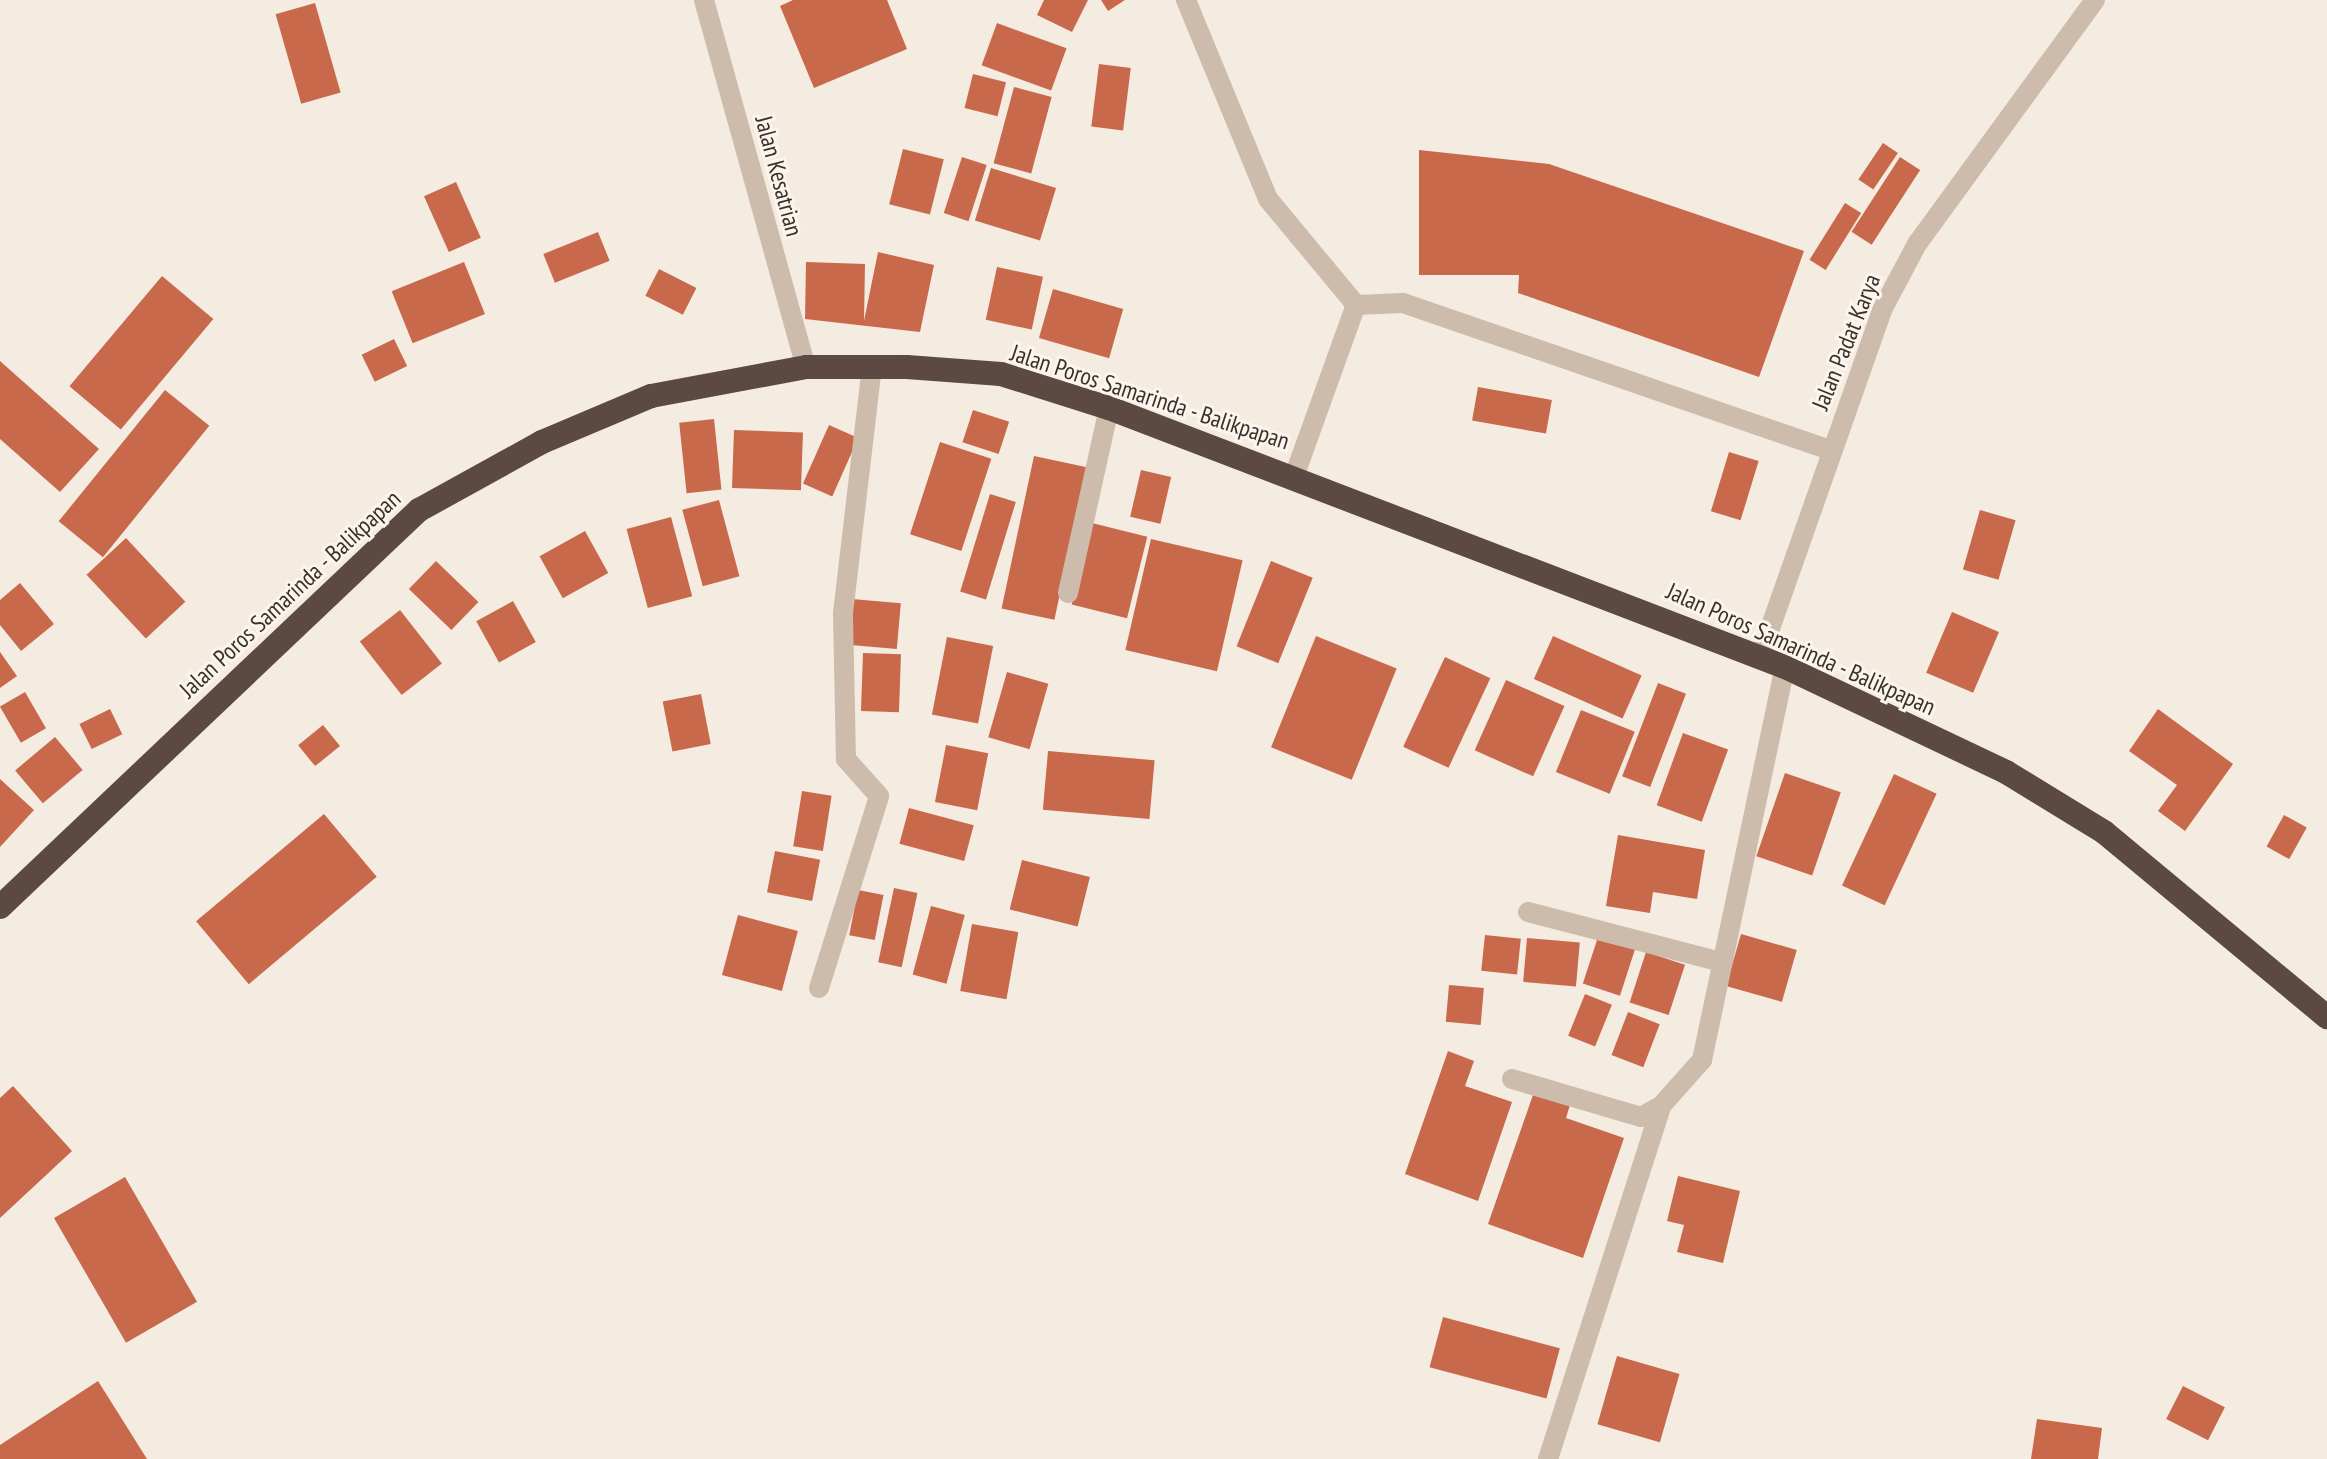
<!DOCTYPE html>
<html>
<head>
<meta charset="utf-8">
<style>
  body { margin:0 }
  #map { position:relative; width:2327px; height:1459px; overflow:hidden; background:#f4ebe1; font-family:"PT Sans Narrow",sans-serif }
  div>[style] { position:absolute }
  .building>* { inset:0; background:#c8694b; transform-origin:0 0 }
  .minor>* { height:20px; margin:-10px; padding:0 10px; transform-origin:10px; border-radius:10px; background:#cdbbac }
  .highway>* { height:24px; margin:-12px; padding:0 12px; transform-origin:12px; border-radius:12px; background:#5c4a42 }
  span { translate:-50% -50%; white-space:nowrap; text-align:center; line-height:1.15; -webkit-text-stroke:6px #fbf5ee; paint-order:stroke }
  .street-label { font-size:24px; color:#3b302b }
</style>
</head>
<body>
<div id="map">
  <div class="building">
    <i style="clip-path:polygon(793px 0,887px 0,907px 49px,814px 88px,780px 6px)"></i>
    <i style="clip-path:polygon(1044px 0,1088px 0,1072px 32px,1037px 15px)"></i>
    <i style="clip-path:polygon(1101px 0,1125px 0,1108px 11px)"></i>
    <i style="left:315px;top:3px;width:93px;height:41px;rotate:74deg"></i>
    <i style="left:997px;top:23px;width:74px;height:45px;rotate:20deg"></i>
    <i style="left:1099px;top:64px;width:32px;height:63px;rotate:7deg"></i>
    <i style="left:973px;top:74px;width:34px;height:35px;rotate:14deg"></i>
    <i style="left:1014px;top:87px;width:39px;height:79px;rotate:15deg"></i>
    <i style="left:1883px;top:143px;width:18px;height:44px;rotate:34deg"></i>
    <i style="left:903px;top:149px;width:42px;height:57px;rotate:14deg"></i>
    <i style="clip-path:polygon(1419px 150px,1549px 164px,1804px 251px,1759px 377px,1518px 293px,1519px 275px,1419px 275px)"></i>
    <i style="left:962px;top:157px;width:26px;height:59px;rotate:18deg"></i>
    <i style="left:1900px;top:157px;width:24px;height:89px;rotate:33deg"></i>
    <i style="left:991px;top:168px;width:68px;height:55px;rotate:17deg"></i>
    <i style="left:456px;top:182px;width:61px;height:35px;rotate:66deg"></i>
    <i style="left:1845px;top:203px;width:19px;height:67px;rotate:32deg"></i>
    <i style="left:598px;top:232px;width:31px;height:59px;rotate:68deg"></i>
    <i style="clip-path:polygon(878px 252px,934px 265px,920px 332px,805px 319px,806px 262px,865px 264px,864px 321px)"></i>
    <i style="left:464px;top:262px;width:56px;height:78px;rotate:68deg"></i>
    <i style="left:997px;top:267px;width:47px;height:54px;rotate:12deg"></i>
    <i style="left:659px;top:269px;width:42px;height:30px;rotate:27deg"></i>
    <i style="left:162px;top:276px;width:67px;height:144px;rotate:40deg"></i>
    <i style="left:1053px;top:289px;width:73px;height:51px;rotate:16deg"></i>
    <i style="left:394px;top:339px;width:30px;height:36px;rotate:64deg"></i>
    <i style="clip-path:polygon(0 361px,99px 449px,60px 492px,0 439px)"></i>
    <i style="left:1478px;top:387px;width:75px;height:34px;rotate:10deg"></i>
    <i style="left:165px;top:390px;width:57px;height:169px;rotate:39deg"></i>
    <i style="left:973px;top:410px;width:38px;height:34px;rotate:18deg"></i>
    <i style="left:714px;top:419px;width:71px;height:35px;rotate:84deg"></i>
    <i style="left:829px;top:425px;width:32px;height:64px;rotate:24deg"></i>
    <i style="left:734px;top:430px;width:69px;height:58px;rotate:2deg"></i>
    <i style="left:940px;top:442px;width:54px;height:97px;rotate:18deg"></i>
    <i style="left:1729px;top:452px;width:31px;height:62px;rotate:17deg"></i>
    <i style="left:1034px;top:456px;width:54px;height:156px;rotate:12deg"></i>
    <i style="left:1141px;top:470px;width:31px;height:48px;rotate:13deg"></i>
    <i style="left:990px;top:494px;width:27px;height:102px;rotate:17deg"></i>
    <i style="left:719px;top:500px;width:79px;height:38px;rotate:75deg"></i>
    <i style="left:1980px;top:510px;width:37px;height:62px;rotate:16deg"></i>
    <i style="left:671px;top:517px;width:82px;height:46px;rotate:75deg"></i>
    <i style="left:1092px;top:523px;width:57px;height:84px;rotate:14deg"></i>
    <i style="left:585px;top:531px;width:48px;height:52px;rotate:61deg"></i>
    <i style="left:126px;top:538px;width:87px;height:54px;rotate:47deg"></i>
    <i style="left:1151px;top:539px;width:94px;height:114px;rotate:13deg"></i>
    <i style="left:436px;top:561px;width:59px;height:39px;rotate:44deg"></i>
    <i style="left:1271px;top:561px;width:45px;height:92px;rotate:22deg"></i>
    <i style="clip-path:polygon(20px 583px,54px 624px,21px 651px,0 625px,0 600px)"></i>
    <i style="left:852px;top:599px;width:49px;height:46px;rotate:5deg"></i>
    <i style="left:513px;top:601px;width:47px;height:42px;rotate:61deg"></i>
    <i style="left:400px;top:610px;width:68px;height:51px;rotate:52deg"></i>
    <i style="left:1952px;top:612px;width:51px;height:66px;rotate:23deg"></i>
    <i style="left:1316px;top:636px;width:87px;height:120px;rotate:22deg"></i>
    <i style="left:1553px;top:636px;width:97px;height:47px;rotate:24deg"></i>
    <i style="left:947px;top:637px;width:47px;height:79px;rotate:11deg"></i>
    <i style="clip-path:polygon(0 652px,17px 676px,0 688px)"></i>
    <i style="left:863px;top:653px;width:38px;height:58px;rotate:2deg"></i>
    <i style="left:1445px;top:657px;width:50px;height:99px;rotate:25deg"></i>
    <i style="left:1007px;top:672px;width:43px;height:68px;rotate:16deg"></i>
    <i style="left:1506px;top:680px;width:64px;height:77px;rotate:24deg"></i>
    <i style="left:1658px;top:683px;width:30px;height:100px;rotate:21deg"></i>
    <i style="left:25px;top:692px;width:42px;height:29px;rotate:60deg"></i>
    <i style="left:701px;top:694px;width:51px;height:39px;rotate:79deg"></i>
    <i style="left:110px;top:709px;width:28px;height:34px;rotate:64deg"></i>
    <i style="clip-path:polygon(2158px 709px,2233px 764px,2185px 831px,2158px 811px,2177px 785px,2129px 751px)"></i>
    <i style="left:1581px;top:710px;width:58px;height:67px;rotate:22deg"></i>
    <i style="left:323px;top:725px;width:27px;height:32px;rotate:51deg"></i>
    <i style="left:1683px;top:733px;width:48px;height:77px;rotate:20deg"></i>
    <i style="left:55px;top:737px;width:43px;height:52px;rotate:50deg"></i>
    <i style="left:946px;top:745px;width:43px;height:58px;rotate:11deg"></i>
    <i style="left:1048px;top:751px;width:107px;height:59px;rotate:5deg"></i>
    <i style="left:1785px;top:773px;width:59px;height:88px;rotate:19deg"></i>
    <i style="left:1894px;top:774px;width:47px;height:123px;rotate:25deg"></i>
    <i style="clip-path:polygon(0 779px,34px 810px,0 847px)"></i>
    <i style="left:802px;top:791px;width:30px;height:56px;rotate:9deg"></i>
    <i style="left:909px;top:808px;width:67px;height:37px;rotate:15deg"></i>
    <i style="left:324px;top:814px;width:82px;height:167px;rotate:50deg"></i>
    <i style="left:2284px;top:815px;width:26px;height:36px;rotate:29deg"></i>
    <i style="clip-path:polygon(1618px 835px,1705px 850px,1697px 899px,1653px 892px,1650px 913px,1606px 906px)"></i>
    <i style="left:775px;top:851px;width:46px;height:42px;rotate:11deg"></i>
    <i style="left:1022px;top:860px;width:70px;height:51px;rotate:14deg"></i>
    <i style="left:894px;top:888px;width:24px;height:76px;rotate:12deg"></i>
    <i style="left:858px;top:890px;width:26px;height:46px;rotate:11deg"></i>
    <i style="left:931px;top:906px;width:35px;height:71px;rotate:15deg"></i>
    <i style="left:738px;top:915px;width:62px;height:62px;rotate:15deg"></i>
    <i style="left:972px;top:924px;width:47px;height:68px;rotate:10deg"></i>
    <i style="left:1741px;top:934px;width:58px;height:54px;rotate:16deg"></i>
    <i style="left:1485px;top:935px;width:36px;height:36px;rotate:6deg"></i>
    <i style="left:1598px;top:937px;width:39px;height:49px;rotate:18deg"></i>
    <i style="left:1527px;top:938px;width:53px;height:44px;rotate:5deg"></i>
    <i style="left:1646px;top:952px;width:41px;height:53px;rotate:18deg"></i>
    <i style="left:1449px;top:985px;width:35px;height:37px;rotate:5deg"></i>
    <i style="left:1585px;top:994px;width:29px;height:45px;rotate:22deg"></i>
    <i style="left:1628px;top:1012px;width:34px;height:46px;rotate:21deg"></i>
    <i style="clip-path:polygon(1448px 1051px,1474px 1061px,1465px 1086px,1512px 1102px,1478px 1201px,1405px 1174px)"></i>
    <i style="clip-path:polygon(13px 1086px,72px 1151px,0 1218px,0 1098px)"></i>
    <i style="clip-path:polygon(1534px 1092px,1570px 1105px,1566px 1118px,1624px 1138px,1583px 1258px,1488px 1224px)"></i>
    <i style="clip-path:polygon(1678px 1176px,1740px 1191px,1723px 1263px,1677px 1252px,1684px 1225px,1667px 1221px)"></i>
    <i style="left:125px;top:1177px;width:144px;height:82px;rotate:60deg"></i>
    <i style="left:1443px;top:1317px;width:121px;height:52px;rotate:15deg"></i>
    <i style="left:1617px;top:1356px;width:65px;height:71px;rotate:16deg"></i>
    <i style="clip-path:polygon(98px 1381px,147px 1459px,0 1459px,0 1445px)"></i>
    <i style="left:2183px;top:1386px;width:47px;height:37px;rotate:27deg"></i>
    <i style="clip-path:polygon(2037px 1419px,2102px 1428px,2098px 1459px,2031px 1459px)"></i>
  </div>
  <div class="minor">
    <i style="left:704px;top:0;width:381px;rotate:74.5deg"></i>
    <i style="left:1186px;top:0;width:215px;rotate:67.6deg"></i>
    <i style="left:1268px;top:199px;width:138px;rotate:50.3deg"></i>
    <i style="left:1356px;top:305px;width:47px;rotate:-2.4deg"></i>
    <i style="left:1403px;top:303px;width:454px;rotate:19deg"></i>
    <i style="left:1295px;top:474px;width:180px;rotate:-70.2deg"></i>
    <i style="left:1068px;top:593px;width:189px;rotate:-77.5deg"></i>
    <i style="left:1760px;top:657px;width:368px;rotate:-70.6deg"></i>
    <i style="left:1882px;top:310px;width:75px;rotate:-62.1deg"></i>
    <i style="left:1917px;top:244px;width:302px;rotate:-53.9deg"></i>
    <i style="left:1528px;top:912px;width:200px;rotate:14.5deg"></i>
    <i style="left:819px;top:988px;width:201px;rotate:-72.6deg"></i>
    <i style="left:879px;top:796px;width:50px;rotate:-131.7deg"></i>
    <i style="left:846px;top:759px;width:146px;rotate:-91.2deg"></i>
    <i style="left:843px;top:613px;width:248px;rotate:-83.3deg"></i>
    <i style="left:1512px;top:1079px;width:134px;rotate:16.4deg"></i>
    <i style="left:1641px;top:1117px;width:23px;rotate:-29deg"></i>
    <i style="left:1661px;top:1106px;width:62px;rotate:-48.3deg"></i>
    <i style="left:1702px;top:1060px;width:402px;rotate:-78.1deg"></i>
    <i style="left:1548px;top:1459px;width:371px;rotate:-72.2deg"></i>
  </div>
  <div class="highway">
    <i style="left:0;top:907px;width:577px;rotate:-43.46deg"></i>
    <i style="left:419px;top:510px;width:141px;rotate:-28.9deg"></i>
    <i style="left:542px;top:442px;width:118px;rotate:-22.9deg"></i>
    <i style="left:651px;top:396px;width:158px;rotate:-10.6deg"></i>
    <i style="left:806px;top:367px;width:101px"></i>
    <i style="left:907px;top:367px;width:94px;rotate:4.3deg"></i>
    <i style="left:1001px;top:374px;width:113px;rotate:17.5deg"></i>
    <i style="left:1109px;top:408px;width:724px;rotate:20.96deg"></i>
    <i style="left:1785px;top:667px;width:245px;rotate:25.4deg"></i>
    <i style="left:2006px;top:772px;width:115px;rotate:31.5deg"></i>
    <i style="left:2104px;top:832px;width:290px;rotate:39.7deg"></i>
  </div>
  <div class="street-label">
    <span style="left:779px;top:176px;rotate:75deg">Jalan Kesatrian</span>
    <span style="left:1846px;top:342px;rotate:-68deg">Jalan Padat Karya</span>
    <span style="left:1150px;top:397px;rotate:18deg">Jalan Poros Samarinda - Balikpapan</span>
    <span style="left:290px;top:594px;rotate:-43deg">Jalan Poros Samarinda - Balikpapan</span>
    <span style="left:1801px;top:649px;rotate:24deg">Jalan Poros Samarinda - Balikpapan</span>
  </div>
</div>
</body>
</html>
